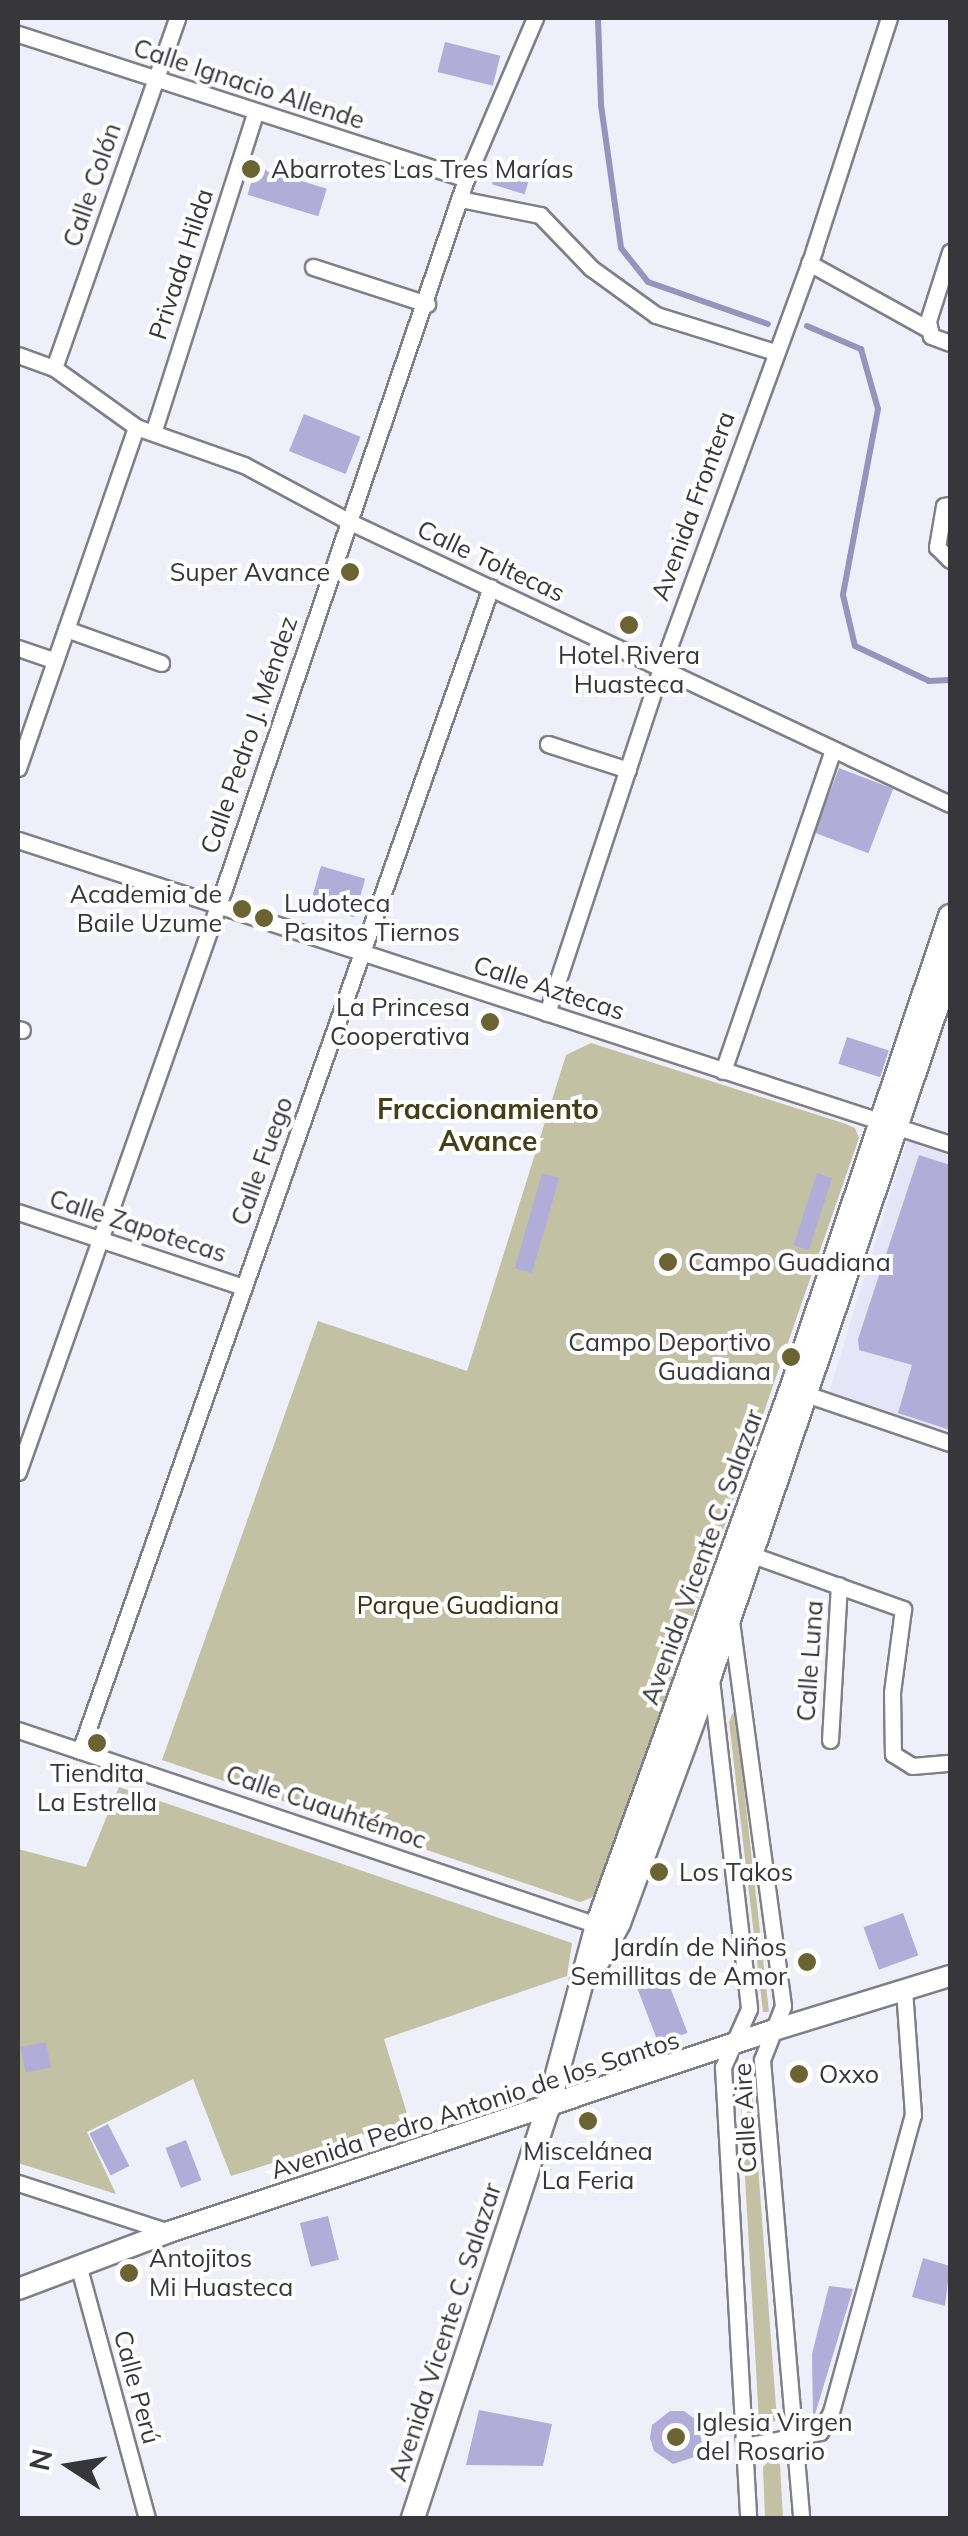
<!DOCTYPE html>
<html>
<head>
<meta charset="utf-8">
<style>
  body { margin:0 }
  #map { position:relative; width:968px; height:2536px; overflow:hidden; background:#efeff9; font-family:Mulish,sans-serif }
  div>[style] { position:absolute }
  .built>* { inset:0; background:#e6e5f7 }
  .green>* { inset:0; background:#c3c1a3 }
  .stream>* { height:6px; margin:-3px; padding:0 3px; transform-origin:3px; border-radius:3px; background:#9693bc }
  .building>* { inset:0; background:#b1add8; transform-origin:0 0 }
  .roads { filter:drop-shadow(2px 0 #807f88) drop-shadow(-2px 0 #807f88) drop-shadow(0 2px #807f88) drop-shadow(0 -2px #807f88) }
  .minor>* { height:15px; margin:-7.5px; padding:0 7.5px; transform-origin:7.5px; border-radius:7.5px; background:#fff }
  .tertiary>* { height:20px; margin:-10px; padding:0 10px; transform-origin:10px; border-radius:10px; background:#fff }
  .secondary>* { height:22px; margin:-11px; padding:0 11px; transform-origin:11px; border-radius:11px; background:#fff }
  .dots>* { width:28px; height:28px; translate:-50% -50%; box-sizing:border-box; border:5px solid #fdfdfd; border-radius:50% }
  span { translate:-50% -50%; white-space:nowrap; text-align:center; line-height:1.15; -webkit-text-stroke:8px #fdfdfd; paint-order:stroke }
  .street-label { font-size:25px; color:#37373b }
  .poi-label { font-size:25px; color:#37373b }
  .left { translate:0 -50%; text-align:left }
  .right { translate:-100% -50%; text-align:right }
  .park-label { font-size:25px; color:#35320d }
  .neighbourhood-label { font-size:28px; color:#433f16; font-weight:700 }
  .frame { position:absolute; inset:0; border:20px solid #37373b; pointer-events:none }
  .north { position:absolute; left:20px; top:2416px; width:100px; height:100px; -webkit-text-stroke:8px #fdfdfd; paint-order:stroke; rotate:282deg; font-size:28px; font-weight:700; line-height:40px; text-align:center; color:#37373b }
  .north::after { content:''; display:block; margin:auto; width:35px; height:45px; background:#37373b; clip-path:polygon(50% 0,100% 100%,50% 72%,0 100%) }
</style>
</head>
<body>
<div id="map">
  <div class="built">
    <i style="clip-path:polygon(907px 1140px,950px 1153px,950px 1433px,829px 1392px)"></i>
  </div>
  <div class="green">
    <i style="clip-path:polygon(591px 1043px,846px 1124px,855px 1128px,859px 1138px,596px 1896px,580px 1902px,162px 1760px,318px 1321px,467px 1371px,566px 1055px)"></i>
    <i style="clip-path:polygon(735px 1708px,769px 2012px,763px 2012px,729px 1722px)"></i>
    <i style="clip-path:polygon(119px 1787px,572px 1943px,567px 1976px,384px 2039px,409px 2120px,231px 2176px,193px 2079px,87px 2132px,116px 2194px,18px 2163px,18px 1849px,86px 1867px)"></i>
    <i style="clip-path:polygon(752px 2085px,777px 2420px,765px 2425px,759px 2422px,740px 2089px)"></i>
    <i style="clip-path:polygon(769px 2461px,780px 2464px,783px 2518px,765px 2518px,763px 2467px)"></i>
  </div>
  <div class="stream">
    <i style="left:598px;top:18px;width:87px;rotate:88deg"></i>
    <i style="left:601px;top:105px;width:144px;rotate:82deg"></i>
    <i style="left:621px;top:248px;width:43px;rotate:51.5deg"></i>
    <i style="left:648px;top:282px;width:127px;rotate:19.3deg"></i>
    <i style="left:807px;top:326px;width:59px;rotate:23.1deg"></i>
    <i style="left:861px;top:349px;width:62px;rotate:74.2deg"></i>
    <i style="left:878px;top:409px;width:189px;rotate:100.7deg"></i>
    <i style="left:843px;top:595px;width:52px;rotate:76.8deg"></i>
    <i style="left:855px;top:646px;width:82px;rotate:25.3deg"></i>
    <i style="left:929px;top:681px;width:21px;rotate:-3deg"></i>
  </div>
  <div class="building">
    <i style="left:445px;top:42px;width:57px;height:31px;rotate:14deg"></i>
    <i style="left:256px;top:167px;width:74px;height:29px;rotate:17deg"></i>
    <i style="left:497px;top:168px;width:34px;height:17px;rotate:17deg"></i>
    <i style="left:304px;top:414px;width:61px;height:40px;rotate:22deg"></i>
    <i style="left:839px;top:768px;width:58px;height:69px;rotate:21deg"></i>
    <i style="left:321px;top:866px;width:46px;height:40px;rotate:16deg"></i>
    <i style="left:847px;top:1037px;width:44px;height:28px;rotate:18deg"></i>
    <i style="clip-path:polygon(919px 1155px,950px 1165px,950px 1430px,898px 1413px,912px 1365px,859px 1350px,858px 1339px)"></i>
    <i style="left:542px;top:1173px;width:18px;height:99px;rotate:16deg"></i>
    <i style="left:817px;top:1173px;width:16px;height:76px;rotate:18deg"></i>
    <i style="left:903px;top:1913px;width:45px;height:42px;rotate:70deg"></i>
    <i style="left:665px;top:1974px;width:63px;height:31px;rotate:69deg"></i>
    <i style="left:46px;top:2042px;width:26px;height:26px;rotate:79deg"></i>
    <i style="left:108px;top:2124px;width:47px;height:21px;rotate:63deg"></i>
    <i style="left:186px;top:2140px;width:43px;height:22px;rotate:69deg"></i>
    <i style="left:328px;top:2216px;width:45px;height:29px;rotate:76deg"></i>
    <i style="clip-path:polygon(923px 2258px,950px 2266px,945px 2306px,912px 2297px)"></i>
    <i style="clip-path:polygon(829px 2286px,853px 2289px,813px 2421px,812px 2354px)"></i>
    <i style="clip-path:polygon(479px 2410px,552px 2424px,543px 2466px,466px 2465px)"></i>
    <i style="clip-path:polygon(670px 2411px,684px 2411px,699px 2422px,703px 2454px,673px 2464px,654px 2451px,650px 2438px,652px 2425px)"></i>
  </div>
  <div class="roads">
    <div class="minor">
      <i style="left:18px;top:34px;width:471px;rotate:17.9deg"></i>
      <i style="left:460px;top:199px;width:82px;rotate:11.3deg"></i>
      <i style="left:540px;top:215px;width:74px;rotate:46.1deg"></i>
      <i style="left:591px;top:268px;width:80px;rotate:35.9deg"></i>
      <i style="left:656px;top:315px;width:125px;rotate:17.3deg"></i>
      <i style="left:950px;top:252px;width:72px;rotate:107.7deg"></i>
      <i style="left:928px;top:321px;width:15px;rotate:79deg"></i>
      <i style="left:931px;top:336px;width:20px;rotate:20deg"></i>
      <i style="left:809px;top:263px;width:138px;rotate:29deg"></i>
      <i style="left:313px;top:267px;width:120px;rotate:18deg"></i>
      <i style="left:18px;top:355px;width:38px;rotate:20deg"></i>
      <i style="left:54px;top:368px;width:101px;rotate:35.7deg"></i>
      <i style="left:136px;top:427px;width:114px;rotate:19.4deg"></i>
      <i style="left:244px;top:465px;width:118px;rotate:28.3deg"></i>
      <i style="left:348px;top:521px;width:665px;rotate:25.18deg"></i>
      <i style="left:54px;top:368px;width:371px;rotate:-70.6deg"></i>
      <i style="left:154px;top:430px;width:333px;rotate:-72.3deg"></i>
      <i style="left:950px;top:505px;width:6px;rotate:171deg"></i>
      <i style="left:944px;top:506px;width:42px;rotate:99.7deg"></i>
      <i style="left:937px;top:547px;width:18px;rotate:45deg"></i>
      <i style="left:66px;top:629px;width:101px;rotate:19.7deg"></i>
      <i style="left:18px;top:648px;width:39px;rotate:19deg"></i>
      <i style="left:548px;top:744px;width:84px;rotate:18deg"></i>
      <i style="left:18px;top:768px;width:361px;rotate:-70.9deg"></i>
      <i style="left:18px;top:840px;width:980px;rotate:18.07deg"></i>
      <i style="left:547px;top:1013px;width:362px;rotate:-71.7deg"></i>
      <i style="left:661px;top:669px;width:446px;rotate:-69.9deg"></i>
      <i style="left:814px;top:250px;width:244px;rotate:-72.1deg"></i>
      <i style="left:18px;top:1029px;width:4px;rotate:14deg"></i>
      <i style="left:723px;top:1071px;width:339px;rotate:-71.1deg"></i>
      <i style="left:18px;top:1212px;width:237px;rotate:18.4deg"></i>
      <i style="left:800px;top:1392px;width:158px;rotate:18.8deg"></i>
      <i style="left:18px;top:1472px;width:600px;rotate:-70.54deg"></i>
      <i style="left:218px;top:906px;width:768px;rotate:-71.16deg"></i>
      <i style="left:466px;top:179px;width:175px;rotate:-66.8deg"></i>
      <i style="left:744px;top:1552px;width:169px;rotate:19.7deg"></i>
      <i style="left:903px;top:1609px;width:84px;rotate:97.5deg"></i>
      <i style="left:892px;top:1692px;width:62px;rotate:89.1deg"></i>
      <i style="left:893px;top:1754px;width:22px;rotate:32deg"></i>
      <i style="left:912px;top:1766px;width:38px;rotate:-5deg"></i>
      <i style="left:731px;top:1621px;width:388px;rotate:82.3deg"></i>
      <i style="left:783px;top:2006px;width:58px;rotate:111.3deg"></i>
      <i style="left:762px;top:2060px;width:460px;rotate:85.1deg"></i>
      <i style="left:711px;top:1679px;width:332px;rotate:83.4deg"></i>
      <i style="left:749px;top:2009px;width:64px;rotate:114.1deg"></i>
      <i style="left:723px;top:2067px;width:452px;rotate:86.8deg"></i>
      <i style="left:18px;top:1730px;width:611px;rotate:18.61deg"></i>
      <i style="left:597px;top:1925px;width:10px;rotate:-6deg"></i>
      <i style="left:830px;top:1740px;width:155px;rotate:-86.7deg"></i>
      <i style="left:80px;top:1751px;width:1234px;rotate:-70.55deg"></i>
      <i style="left:18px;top:2183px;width:159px;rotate:18deg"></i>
      <i style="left:79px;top:2268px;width:259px;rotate:74.8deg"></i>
      <i style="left:744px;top:2446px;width:77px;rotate:-10.4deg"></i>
      <i style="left:820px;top:2432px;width:23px;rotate:-61deg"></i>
      <i style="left:831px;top:2412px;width:308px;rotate:-74.6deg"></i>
      <i style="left:913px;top:2115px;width:126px;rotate:-94.1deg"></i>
    </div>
    <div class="tertiary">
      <i style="left:18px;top:2289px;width:161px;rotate:-20.7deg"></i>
      <i style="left:169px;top:2232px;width:638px;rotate:-18.46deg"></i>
      <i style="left:774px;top:2030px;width:184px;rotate:-17.1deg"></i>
    </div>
    <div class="secondary">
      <i style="left:596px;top:1965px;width:48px;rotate:-61.3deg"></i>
      <i style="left:619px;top:1923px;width:266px;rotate:-69.8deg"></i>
      <i style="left:711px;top:1673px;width:744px;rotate:-71.27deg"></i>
      <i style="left:413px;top:2518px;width:432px;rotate:-71.8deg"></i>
      <i style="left:548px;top:2108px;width:189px;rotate:-75deg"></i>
      <i style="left:597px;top:1925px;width:570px;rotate:-70.1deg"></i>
      <i style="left:791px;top:1389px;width:499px;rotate:-71.4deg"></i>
    </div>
  </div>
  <div class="dots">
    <i style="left:251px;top:169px;background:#696431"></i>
    <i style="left:350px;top:572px;background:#696431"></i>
    <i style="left:629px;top:625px;background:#696431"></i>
    <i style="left:242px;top:909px;background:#696431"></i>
    <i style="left:264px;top:918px;background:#696431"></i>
    <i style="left:490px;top:1022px;background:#696431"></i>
    <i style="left:668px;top:1262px;background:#696431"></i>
    <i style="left:791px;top:1357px;background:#696431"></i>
    <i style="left:97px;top:1743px;background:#696431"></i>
    <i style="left:659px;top:1872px;background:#696431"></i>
    <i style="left:807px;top:1962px;background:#696431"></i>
    <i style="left:799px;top:2074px;background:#696431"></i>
    <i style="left:588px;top:2121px;background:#696431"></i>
    <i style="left:129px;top:2273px;background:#696431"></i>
    <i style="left:676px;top:2437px;background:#696431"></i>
  </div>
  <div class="street-label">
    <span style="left:249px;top:84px;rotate:18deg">Calle Ignacio Allende</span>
    <span style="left:92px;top:185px;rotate:-71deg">Calle Colón</span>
    <span style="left:181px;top:264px;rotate:-72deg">Privada Hilda</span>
    <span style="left:693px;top:506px;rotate:-70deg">Avenida Frontera</span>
    <span style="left:491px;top:561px;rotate:25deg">Calle Toltecas</span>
    <span style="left:249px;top:735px;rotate:-71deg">Calle Pedro J. Méndez</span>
    <span style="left:549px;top:988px;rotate:18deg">Calle Aztecas</span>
    <span style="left:262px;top:1161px;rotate:-70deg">Calle Fuego</span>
    <span style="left:138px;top:1226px;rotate:18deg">Calle Zapotecas</span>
    <span style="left:702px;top:1557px;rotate:-70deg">Avenida Vicente C. Salazar</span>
    <span style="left:810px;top:1661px;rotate:-86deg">Calle Luna</span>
    <span style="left:326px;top:1807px;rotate:19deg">Calle Cuauhtémoc</span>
    <span style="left:475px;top:2105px;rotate:-18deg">Avenida Pedro Antonio de los Santos</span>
    <span style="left:745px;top:2118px;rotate:-93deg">Calle Aire</span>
    <span style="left:445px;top:2332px;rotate:-72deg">Avenida Vicente C. Salazar</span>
    <span style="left:137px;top:2387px;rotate:75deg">Calle Perú</span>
  </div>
  <div class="poi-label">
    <span class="left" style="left:271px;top:169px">Abarrotes Las Tres Marías</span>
    <span class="right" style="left:330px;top:572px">Super Avance</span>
    <span style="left:629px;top:670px">Hotel Rivera<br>Huasteca</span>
    <span class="right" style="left:222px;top:909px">Academia de<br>Baile Uzume</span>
    <span class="left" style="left:284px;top:918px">Ludoteca<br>Pasitos Tiernos</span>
    <span class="right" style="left:470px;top:1022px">La Princesa<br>Cooperativa</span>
    <span class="left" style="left:688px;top:1262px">Campo Guadiana</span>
    <span class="right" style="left:771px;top:1357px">Campo Deportivo<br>Guadiana</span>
    <span style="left:97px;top:1788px">Tiendita<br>La Estrella</span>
    <span class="left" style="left:679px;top:1872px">Los Takos</span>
    <span class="right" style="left:787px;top:1962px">Jardín de Niños<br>Semillitas de Amor</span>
    <span class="left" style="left:819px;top:2074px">Oxxo</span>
    <span style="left:588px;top:2166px">Miscelánea<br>La Feria</span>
    <span class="left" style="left:149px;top:2273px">Antojitos<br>Mi Huasteca</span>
    <span class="left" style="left:696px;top:2437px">Iglesia Virgen<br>del Rosario</span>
  </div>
  <div class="park-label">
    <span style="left:458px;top:1605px">Parque Guadiana</span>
  </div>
  <div class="neighbourhood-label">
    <span style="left:488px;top:1125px">Fraccionamiento<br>Avance</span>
  </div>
  <div class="frame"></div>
  <div class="north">N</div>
</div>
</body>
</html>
